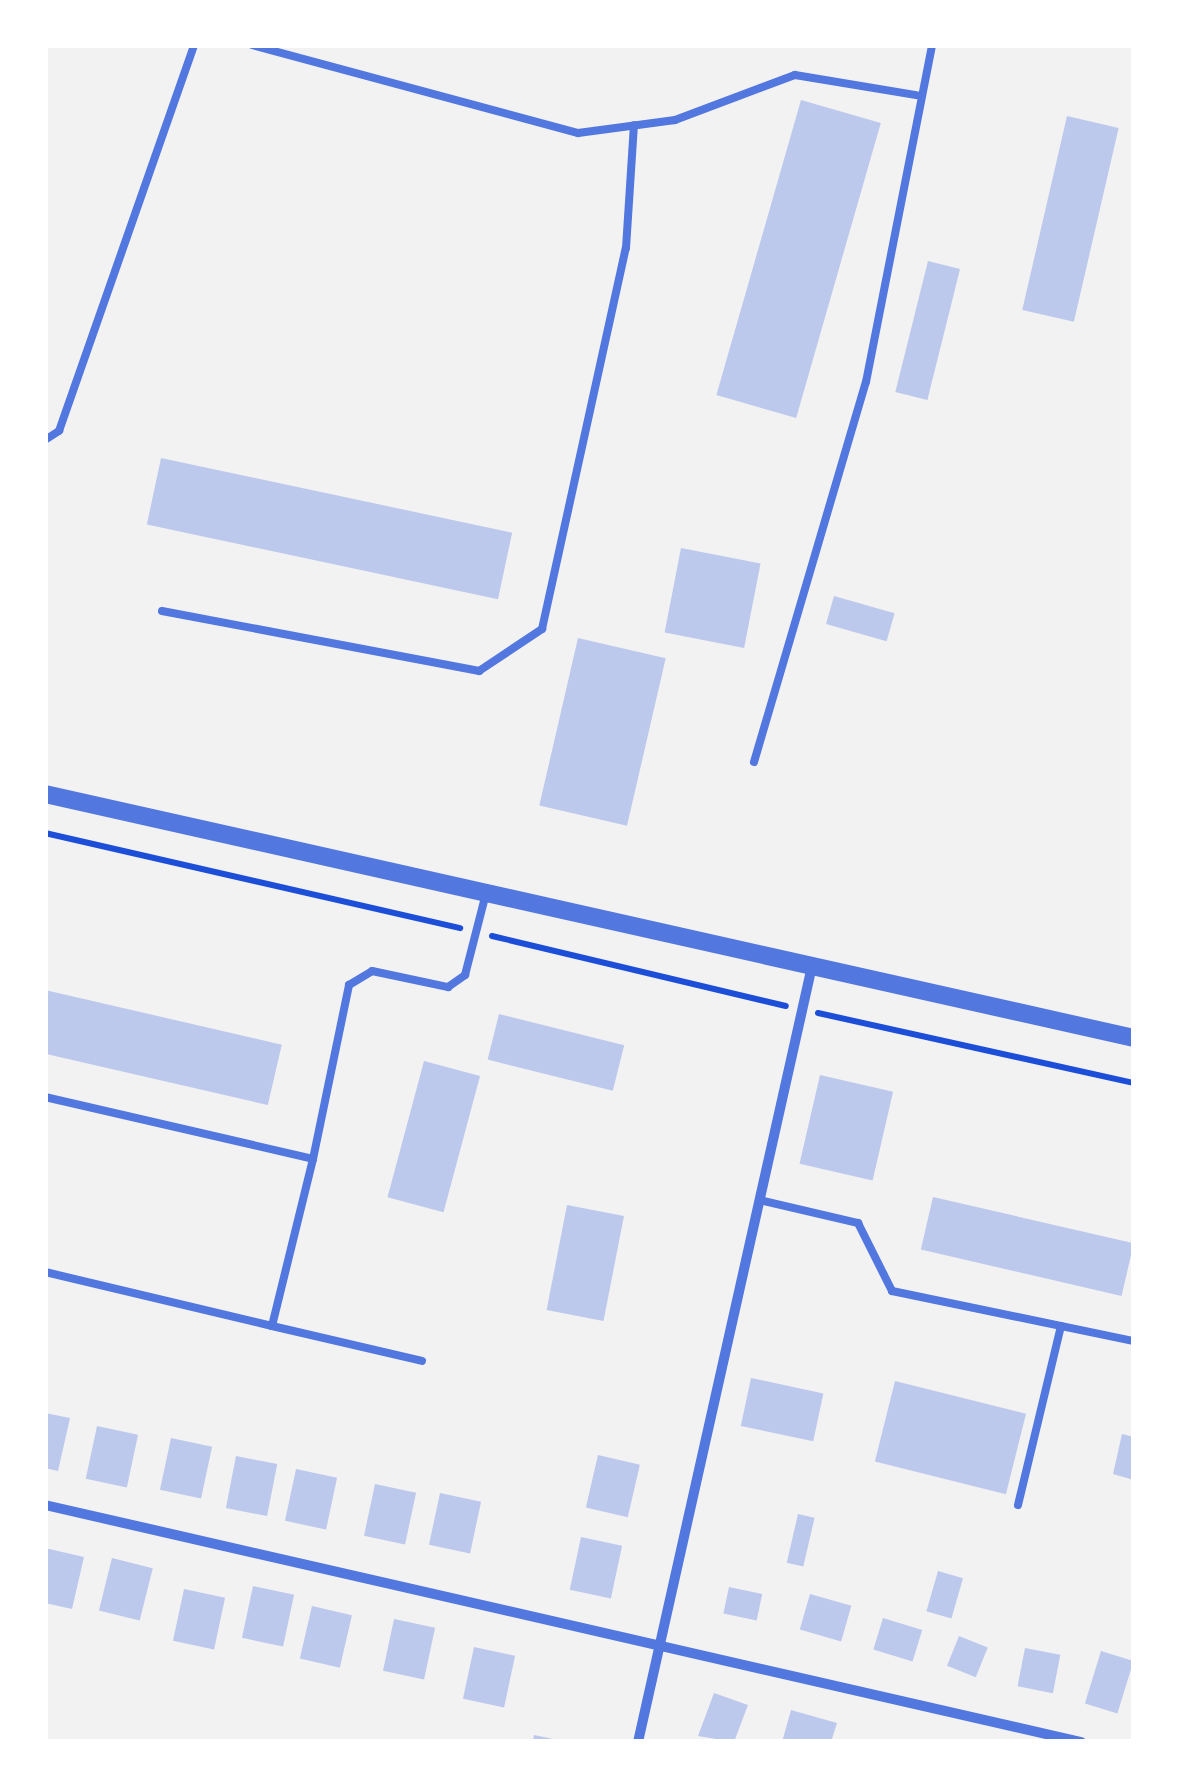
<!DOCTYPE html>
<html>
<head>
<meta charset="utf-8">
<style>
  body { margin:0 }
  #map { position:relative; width:1179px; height:1787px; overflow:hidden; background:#f2f2f2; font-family:"Open Sans",sans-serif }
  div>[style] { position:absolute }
  .building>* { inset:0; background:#bdc9ec; transform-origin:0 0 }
  .path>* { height:6px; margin:-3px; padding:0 3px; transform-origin:3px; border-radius:3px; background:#1d4ed8 }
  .service>* { height:8px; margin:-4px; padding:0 4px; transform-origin:4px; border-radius:4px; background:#5277de }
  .minor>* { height:10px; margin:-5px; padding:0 5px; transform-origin:5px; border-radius:5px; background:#5277de }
  .tertiary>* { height:18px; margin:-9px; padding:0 9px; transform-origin:9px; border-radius:9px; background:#5277de }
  span { translate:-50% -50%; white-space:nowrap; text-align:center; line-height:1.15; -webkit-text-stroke:8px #fff; paint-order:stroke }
  .frame { position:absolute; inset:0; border:48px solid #fff; pointer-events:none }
</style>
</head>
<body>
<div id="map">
  <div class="building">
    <i style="left:801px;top:100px;width:83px;height:307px;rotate:16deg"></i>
    <i style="left:1067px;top:116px;width:53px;height:199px;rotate:13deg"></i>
    <i style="left:928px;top:261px;width:33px;height:135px;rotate:14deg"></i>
    <i style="left:161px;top:458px;width:359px;height:68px;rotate:12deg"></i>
    <i style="left:681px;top:548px;width:81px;height:86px;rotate:11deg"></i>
    <i style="left:834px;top:596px;width:63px;height:29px;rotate:16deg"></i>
    <i style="left:578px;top:638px;width:90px;height:172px;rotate:13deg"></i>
    <i style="left:45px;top:990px;width:243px;height:62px;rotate:13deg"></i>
    <i style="left:499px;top:1014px;width:129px;height:47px;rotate:14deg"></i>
    <i style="left:424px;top:1061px;width:58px;height:141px;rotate:15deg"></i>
    <i style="left:820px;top:1075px;width:75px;height:91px;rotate:13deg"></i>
    <i style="left:933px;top:1197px;width:206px;height:54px;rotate:13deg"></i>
    <i style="left:567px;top:1205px;width:58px;height:107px;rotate:11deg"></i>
    <i style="left:751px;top:1378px;width:74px;height:49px;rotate:12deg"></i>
    <i style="left:895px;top:1381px;width:135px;height:83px;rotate:14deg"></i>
    <i style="clip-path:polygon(45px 1413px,70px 1418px,58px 1471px,45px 1468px)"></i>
    <i style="left:97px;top:1426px;width:42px;height:54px;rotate:12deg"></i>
    <i style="clip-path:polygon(1122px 1434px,1134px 1437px,1134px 1480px,1113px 1474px)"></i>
    <i style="left:171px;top:1438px;width:42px;height:53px;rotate:12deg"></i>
    <i style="left:598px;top:1455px;width:43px;height:54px;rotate:13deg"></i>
    <i style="left:236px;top:1456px;width:42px;height:53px;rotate:11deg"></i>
    <i style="left:296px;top:1469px;width:42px;height:53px;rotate:12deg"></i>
    <i style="left:375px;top:1484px;width:42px;height:53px;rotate:12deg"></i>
    <i style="left:440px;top:1493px;width:42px;height:53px;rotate:12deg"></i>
    <i style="left:798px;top:1514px;width:17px;height:50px;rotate:13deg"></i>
    <i style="left:581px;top:1537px;width:42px;height:54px;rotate:12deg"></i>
    <i style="clip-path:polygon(45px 1548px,84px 1557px,72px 1609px,45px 1603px)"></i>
    <i style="left:112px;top:1558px;width:42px;height:54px;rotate:14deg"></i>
    <i style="left:938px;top:1571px;width:26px;height:42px;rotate:16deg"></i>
    <i style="left:253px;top:1586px;width:42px;height:53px;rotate:12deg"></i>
    <i style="left:729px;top:1587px;width:34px;height:27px;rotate:12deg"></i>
    <i style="left:184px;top:1589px;width:42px;height:53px;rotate:12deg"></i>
    <i style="left:810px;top:1594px;width:43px;height:37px;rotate:16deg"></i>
    <i style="left:312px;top:1606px;width:41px;height:54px;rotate:13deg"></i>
    <i style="left:883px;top:1618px;width:41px;height:33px;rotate:17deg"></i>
    <i style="left:394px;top:1619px;width:42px;height:53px;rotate:12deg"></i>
    <i style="left:959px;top:1636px;width:31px;height:32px;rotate:22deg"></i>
    <i style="left:474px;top:1647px;width:42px;height:53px;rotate:12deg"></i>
    <i style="left:1025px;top:1648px;width:36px;height:39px;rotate:11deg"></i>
    <i style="left:1101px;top:1651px;width:34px;height:55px;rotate:17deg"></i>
    <i style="clip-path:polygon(714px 1693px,748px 1705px,734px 1742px,698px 1736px)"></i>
    <i style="clip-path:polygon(791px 1710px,837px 1723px,831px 1742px,782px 1742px)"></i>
    <i style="clip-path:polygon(534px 1735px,558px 1740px,558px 1742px,533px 1742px)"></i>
  </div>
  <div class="path">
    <i style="left:45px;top:833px;width:426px;rotate:12.9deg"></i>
    <i style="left:492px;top:936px;width:302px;rotate:13.4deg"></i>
    <i style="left:818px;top:1013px;width:324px;rotate:12.5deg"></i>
  </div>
  <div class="service">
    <i style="left:252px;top:45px;width:338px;rotate:15.1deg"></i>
    <i style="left:578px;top:133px;width:98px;rotate:-7.6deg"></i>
    <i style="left:675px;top:120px;width:128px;rotate:-20.6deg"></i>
    <i style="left:795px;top:75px;width:123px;rotate:9.4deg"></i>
    <i style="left:45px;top:440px;width:17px;rotate:-33deg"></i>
    <i style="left:59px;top:431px;width:409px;rotate:-70.7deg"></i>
    <i style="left:162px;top:611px;width:323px;rotate:10.7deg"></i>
    <i style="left:479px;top:671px;width:76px;rotate:-33.7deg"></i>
    <i style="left:542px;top:629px;width:390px;rotate:-77.6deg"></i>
    <i style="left:626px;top:248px;width:123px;rotate:-86.3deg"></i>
    <i style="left:754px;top:762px;width:396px;rotate:-73.6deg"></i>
    <i style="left:866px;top:382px;width:343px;rotate:-78.9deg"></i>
    <i style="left:45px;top:1097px;width:275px;rotate:13deg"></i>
    <i style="left:313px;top:1159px;width:172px;rotate:103.8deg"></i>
    <i style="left:272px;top:1326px;width:233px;rotate:-166.6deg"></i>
    <i style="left:313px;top:1159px;width:178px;rotate:-78.3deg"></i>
    <i style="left:349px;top:985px;width:27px;rotate:-31deg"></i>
    <i style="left:372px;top:971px;width:78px;rotate:11.9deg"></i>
    <i style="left:448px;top:987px;width:21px;rotate:-35deg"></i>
    <i style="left:465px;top:975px;width:85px;rotate:-75.6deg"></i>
    <i style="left:759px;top:1200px;width:102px;rotate:13.1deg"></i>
    <i style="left:858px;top:1223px;width:76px;rotate:63.4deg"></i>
    <i style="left:892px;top:1291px;width:247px;rotate:11.7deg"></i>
    <i style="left:272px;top:1326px;width:154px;rotate:13.1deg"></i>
    <i style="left:1018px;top:1505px;width:184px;rotate:-76.5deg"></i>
  </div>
  <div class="minor">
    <i style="left:45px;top:1505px;width:1063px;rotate:12.89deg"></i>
    <i style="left:638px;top:1742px;width:795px;rotate:-77.36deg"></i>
  </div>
  <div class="tertiary">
    <i style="left:45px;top:794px;width:1116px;rotate:12.63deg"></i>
  </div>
  <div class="frame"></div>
</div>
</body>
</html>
